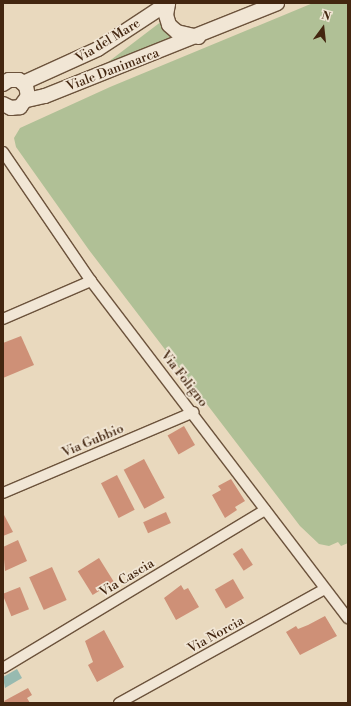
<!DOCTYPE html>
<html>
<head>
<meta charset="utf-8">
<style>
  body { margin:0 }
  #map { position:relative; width:351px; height:706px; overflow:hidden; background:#e9d9be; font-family:"Libre Bodoni",serif }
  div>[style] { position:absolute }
  .green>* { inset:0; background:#b0c096 }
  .water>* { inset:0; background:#97bab0 }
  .building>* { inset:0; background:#ce9077; transform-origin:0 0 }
  .roads { filter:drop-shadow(1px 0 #6c533c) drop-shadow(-1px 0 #6c533c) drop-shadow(0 1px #6c533c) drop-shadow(0 -1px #6c533c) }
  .minor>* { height:10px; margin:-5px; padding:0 5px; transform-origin:5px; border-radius:5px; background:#f1e6d5 }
  .secondary>* { height:14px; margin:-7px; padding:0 7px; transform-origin:7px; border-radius:7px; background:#f1e6d5 }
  span { translate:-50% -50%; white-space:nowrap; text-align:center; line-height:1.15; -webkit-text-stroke:3.5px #f1e6d5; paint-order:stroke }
  .street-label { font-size:13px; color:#432610 }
  .frame { position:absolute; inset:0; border:4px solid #432610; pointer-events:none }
  .north { position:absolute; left:303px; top:8px; width:40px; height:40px; -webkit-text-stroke:3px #f1e6d5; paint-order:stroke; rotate:15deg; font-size:11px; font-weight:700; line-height:16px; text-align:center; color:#432610 }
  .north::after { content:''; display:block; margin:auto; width:14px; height:18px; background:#432610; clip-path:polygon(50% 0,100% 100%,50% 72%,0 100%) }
</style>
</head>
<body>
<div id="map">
  <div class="green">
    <i style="clip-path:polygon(313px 3px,348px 3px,348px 543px,341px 546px,338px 542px,329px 546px,319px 544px,300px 526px,89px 250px,16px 147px,14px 138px,20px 128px,110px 87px)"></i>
    <i style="clip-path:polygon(162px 21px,166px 32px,173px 39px,95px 72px)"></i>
  </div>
  <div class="water">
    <i style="clip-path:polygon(17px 669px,22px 678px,5px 688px,3px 677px)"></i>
  </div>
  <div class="building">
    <i style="clip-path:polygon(21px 336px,34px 365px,3px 378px,3px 343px)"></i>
    <i style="left:184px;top:426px;width:22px;height:19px;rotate:60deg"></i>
    <i style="left:144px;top:459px;width:44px;height:23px;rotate:62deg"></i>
    <i style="left:117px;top:475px;width:39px;height:18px;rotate:63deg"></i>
    <i style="clip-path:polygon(231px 479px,245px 501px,235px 507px,237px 510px,225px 518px,212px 495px,221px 490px,218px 486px)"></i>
    <i style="left:166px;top:512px;width:12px;height:25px;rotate:66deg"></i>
    <i style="clip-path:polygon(3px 513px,13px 532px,3px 536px)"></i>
    <i style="clip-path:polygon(18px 540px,27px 561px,5px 571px,3px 547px)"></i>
    <i style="left:242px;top:548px;width:20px;height:11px;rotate:57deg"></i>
    <i style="left:99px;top:558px;width:28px;height:25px;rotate:58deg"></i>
    <i style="left:52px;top:567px;width:36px;height:25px;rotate:66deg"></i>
    <i style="left:233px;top:579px;width:22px;height:21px;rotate:60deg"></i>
    <i style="clip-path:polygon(181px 585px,184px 590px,188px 588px,199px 607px,176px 620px,164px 598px)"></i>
    <i style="left:20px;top:587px;width:24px;height:19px;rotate:68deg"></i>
    <i style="clip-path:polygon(325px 616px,337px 636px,300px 655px,286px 632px,296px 626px,298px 629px,308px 625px)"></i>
    <i style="clip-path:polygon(104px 630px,124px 667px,97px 682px,88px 665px,93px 662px,85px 641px)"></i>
    <i style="clip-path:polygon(28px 688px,32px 695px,27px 698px,30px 703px,5px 703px,4px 701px)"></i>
  </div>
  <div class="roads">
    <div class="minor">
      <i style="left:3px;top:152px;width:156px;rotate:55.7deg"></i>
      <i style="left:91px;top:281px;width:424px;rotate:52.7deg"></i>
      <i style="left:3px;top:319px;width:96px;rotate:-23.4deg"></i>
      <i style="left:3px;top:493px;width:207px;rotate:-23deg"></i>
      <i style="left:3px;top:668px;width:306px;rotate:-31.1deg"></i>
      <i style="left:119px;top:703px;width:235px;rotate:-29deg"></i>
    </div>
    <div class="secondary">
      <i style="left:168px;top:4px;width:11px;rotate:100deg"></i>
      <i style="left:166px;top:15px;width:10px;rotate:73deg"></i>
      <i style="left:169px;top:25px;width:11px;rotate:41deg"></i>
      <i style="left:177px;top:32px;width:22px;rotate:13deg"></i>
      <i style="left:23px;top:83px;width:82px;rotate:-24.4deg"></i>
      <i style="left:98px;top:49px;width:84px;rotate:-33.3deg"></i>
      <i style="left:3px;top:84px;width:7px;rotate:-34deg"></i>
      <i style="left:9px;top:80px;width:10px"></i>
      <i style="left:19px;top:80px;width:9px;rotate:41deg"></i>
      <i style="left:26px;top:86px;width:10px;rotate:79deg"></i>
      <i style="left:28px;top:96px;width:14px;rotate:126deg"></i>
      <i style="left:20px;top:107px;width:9px;rotate:174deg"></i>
      <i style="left:11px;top:108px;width:9px;rotate:-153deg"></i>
      <i style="left:27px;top:100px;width:18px;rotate:-13deg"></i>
      <i style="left:45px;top:96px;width:250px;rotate:-21.8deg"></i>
    </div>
  </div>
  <div class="street-label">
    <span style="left:108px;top:41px;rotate:-31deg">Via del Mare</span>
    <span style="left:113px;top:70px;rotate:-21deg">Viale Danimarca</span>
    <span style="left:184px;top:379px;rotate:52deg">Via Foligno</span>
    <span style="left:93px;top:441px;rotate:-23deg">Via Gubbio</span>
    <span style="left:127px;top:578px;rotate:-31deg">Via Cascia</span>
    <span style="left:216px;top:635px;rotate:-29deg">Via Norcia</span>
  </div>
  <div class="frame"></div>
  <div class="north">N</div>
</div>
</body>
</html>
